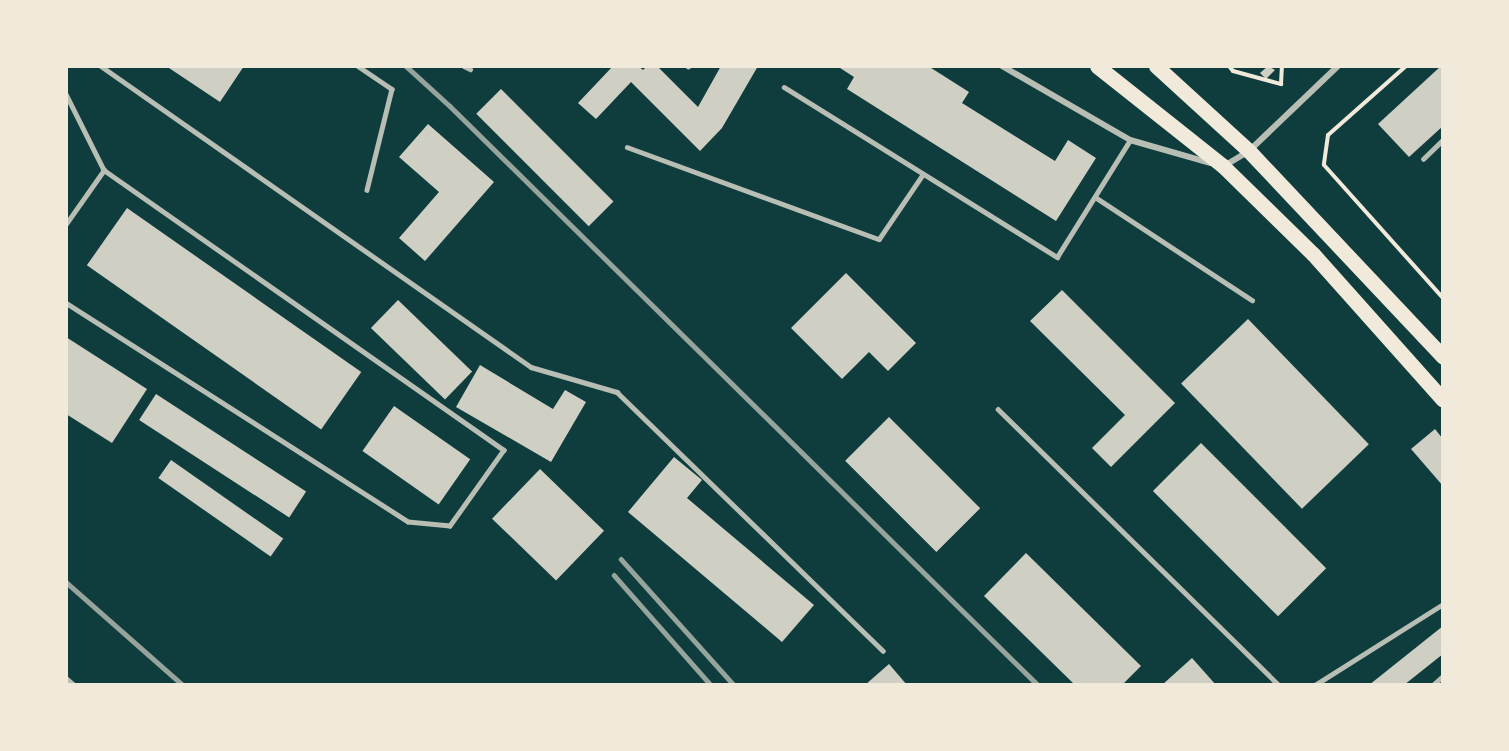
<!DOCTYPE html>
<html>
<head>
<meta charset="utf-8">
<style>
  body { margin:0 }
  #map { position:relative; width:1509px; height:751px; overflow:hidden; background:#0f3d3e; font-family:Commissioner,sans-serif }
  div>[style] { position:absolute }
  .building>* { inset:0; background:#cfcfc3; transform-origin:0 0 }
  .path>* { height:4px; margin:-2px; padding:0 2px; transform-origin:2px; border-radius:2px; background:#f1e9da }
  .service>* { height:4.5px; margin:-2.25px; padding:0 2.25px; transform-origin:2.25px; border-radius:2.25px; background:#b8beb3 }
  .minor>* { height:6px; margin:-3px; padding:0 3px; transform-origin:3px; border-radius:3px; background:#b8beb3 }
  .primary>* { height:15px; margin:-7.5px; padding:0 7.5px; transform-origin:7.5px; border-radius:7.5px; background:#f1e9da }
  .rail>* { height:4.5px; margin:-2.25px; padding:0 2.25px; transform-origin:2.25px; border-radius:2.25px; background:#97a49c }
  span { translate:-50% -50%; white-space:nowrap; text-align:center; line-height:1.15; -webkit-text-stroke:4.5px #f1e9da; paint-order:stroke }
  .frame { position:absolute; inset:0; border:68px solid #f1e9da; pointer-events:none }
</style>
</head>
<body>
<div id="map">
  <div class="building">
    <i style="clip-path:polygon(166px 66px,244px 66px,220px 102px)"></i>
    <i style="clip-path:polygon(613px 66px,638px 66px,643px 70px,647px 66px,657px 66px,698px 107px,721px 66px,758px 66px,722px 128px,700px 151px,631px 82px,596px 119px,578px 103px)"></i>
    <i style="clip-path:polygon(837px 66px,928px 66px,969px 92px,962px 103px,1055px 161px,1068px 140px,1096px 158px,1056px 221px,847px 89px,854px 77px)"></i>
    <i style="clip-path:polygon(1268px 66px,1275px 70px,1266px 79px,1260px 73px)"></i>
    <i style="clip-path:polygon(1441px 66px,1443px 66px,1443px 126px,1409px 157px,1378px 124px)"></i>
    <i style="left:501px;top:89px;width:159px;height:35px;rotate:45deg"></i>
    <i style="clip-path:polygon(428px 124px,494px 182px,425px 261px,399px 238px,439px 192px,399px 157px)"></i>
    <i style="left:127px;top:208px;width:286px;height:70px;rotate:35deg"></i>
    <i style="clip-path:polygon(846px 273px,916px 343px,888px 371px,869px 352px,842px 379px,791px 328px)"></i>
    <i style="clip-path:polygon(1062px 290px,1175px 403px,1111px 467px,1092px 448px,1125px 415px,1030px 321px)"></i>
    <i style="left:398px;top:300px;width:103px;height:39px;rotate:44deg"></i>
    <i style="left:1248px;top:319px;width:174px;height:93px;rotate:46deg"></i>
    <i style="clip-path:polygon(66px 337px,147px 389px,112px 443px,66px 414px)"></i>
    <i style="clip-path:polygon(480px 365px,553px 409px,565px 390px,586px 402px,551px 462px,456px 407px)"></i>
    <i style="left:156px;top:394px;width:179px;height:31px;rotate:33deg"></i>
    <i style="left:394px;top:406px;width:93px;height:55px;rotate:35deg"></i>
    <i style="left:889px;top:417px;width:129px;height:62px;rotate:45deg"></i>
    <i style="clip-path:polygon(1435px 429px,1443px 439px,1443px 486px,1411px 449px)"></i>
    <i style="left:1201px;top:443px;width:177px;height:68px;rotate:45deg"></i>
    <i style="clip-path:polygon(674px 457px,702px 480px,687px 498px,814px 605px,782px 642px,628px 512px)"></i>
    <i style="left:171px;top:460px;width:137px;height:22px;rotate:35deg"></i>
    <i style="left:540px;top:469px;width:89px;height:69px;rotate:44deg"></i>
    <i style="clip-path:polygon(1026px 553px,1141px 666px,1122px 685px,1075px 685px,984px 596px)"></i>
    <i style="clip-path:polygon(1443px 626px,1443px 654px,1404px 685px,1369px 685px)"></i>
    <i style="clip-path:polygon(1192px 658px,1216px 685px,1162px 685px)"></i>
    <i style="clip-path:polygon(889px 664px,907px 685px,865px 685px)"></i>
  </div>
  <div class="path">
    <i style="left:1229px;top:66px;width:6px;rotate:51deg"></i>
    <i style="left:1233px;top:71px;width:50px;rotate:15.2deg"></i>
    <i style="left:1281px;top:84px;width:18px;rotate:-87deg"></i>
    <i style="left:1406px;top:66px;width:104px;rotate:138.5deg"></i>
    <i style="left:1328px;top:135px;width:30px;rotate:98deg"></i>
    <i style="left:1324px;top:165px;width:178px;rotate:48.2deg"></i>
  </div>
  <div class="service">
    <i style="left:101px;top:66px;width:525px;rotate:34.99deg"></i>
    <i style="left:531px;top:367px;width:90px;rotate:16.2deg"></i>
    <i style="left:617px;top:392px;width:371px;rotate:44.2deg"></i>
    <i style="left:358px;top:66px;width:41px;rotate:34.1deg"></i>
    <i style="left:392px;top:89px;width:104px;rotate:103.9deg"></i>
    <i style="left:464px;top:66px;width:7px;rotate:27deg"></i>
    <i style="left:688px;top:67px;width:1px;rotate:-90deg"></i>
    <i style="left:784px;top:87px;width:322px;rotate:31.9deg"></i>
    <i style="left:1057px;top:257px;width:138px;rotate:-58deg"></i>
    <i style="left:66px;top:94px;width:85px;rotate:63.4deg"></i>
    <i style="left:104px;top:170px;width:488px;rotate:35deg"></i>
    <i style="left:504px;top:450px;width:93px;rotate:125.4deg"></i>
    <i style="left:450px;top:526px;width:42px;rotate:-174.6deg"></i>
    <i style="left:408px;top:522px;width:406px;rotate:-147.4deg"></i>
    <i style="left:627px;top:147px;width:268px;rotate:20.1deg"></i>
    <i style="left:879px;top:239px;width:78px;rotate:-55.9deg"></i>
    <i style="left:1423px;top:159px;width:28px;rotate:-44deg"></i>
    <i style="left:1095px;top:197px;width:188px;rotate:33.3deg"></i>
    <i style="left:66px;top:224px;width:66px;rotate:-54.9deg"></i>
    <i style="left:998px;top:409px;width:394px;rotate:44.5deg"></i>
    <i style="left:66px;top:678px;width:11px;rotate:41deg"></i>
    <i style="left:1315px;top:685px;width:151px;rotate:-32.3deg"></i>
    <i style="left:1433px;top:685px;width:13px;rotate:-42deg"></i>
  </div>
  <div class="minor">
    <i style="left:1002px;top:66px;width:148px;rotate:30deg"></i>
    <i style="left:1130px;top:140px;width:84px;rotate:15.9deg"></i>
    <i style="left:1224px;top:166px;width:29px;rotate:-31deg"></i>
    <i style="left:1249px;top:151px;width:123px;rotate:-43.7deg"></i>
  </div>
  <div class="primary">
    <i style="left:1097px;top:66px;width:161px;rotate:38.4deg"></i>
    <i style="left:1223px;top:166px;width:126px;rotate:44.4deg"></i>
    <i style="left:1313px;top:254px;width:195px;rotate:48.3deg"></i>
    <i style="left:1156px;top:66px;width:126px;rotate:42.4deg"></i>
    <i style="left:1249px;top:151px;width:283px;rotate:46.7deg"></i>
  </div>
  <div class="rail">
    <i style="left:406px;top:66px;width:59px;rotate:42.3deg"></i>
    <i style="left:450px;top:106px;width:825px;rotate:44.56deg"></i>
    <i style="left:621px;top:559px;width:169px;rotate:48.1deg"></i>
    <i style="left:614px;top:575px;width:147px;rotate:48.6deg"></i>
    <i style="left:66px;top:582px;width:156px;rotate:41.4deg"></i>
  </div>
  <div class="frame"></div>
</div>
</body>
</html>
